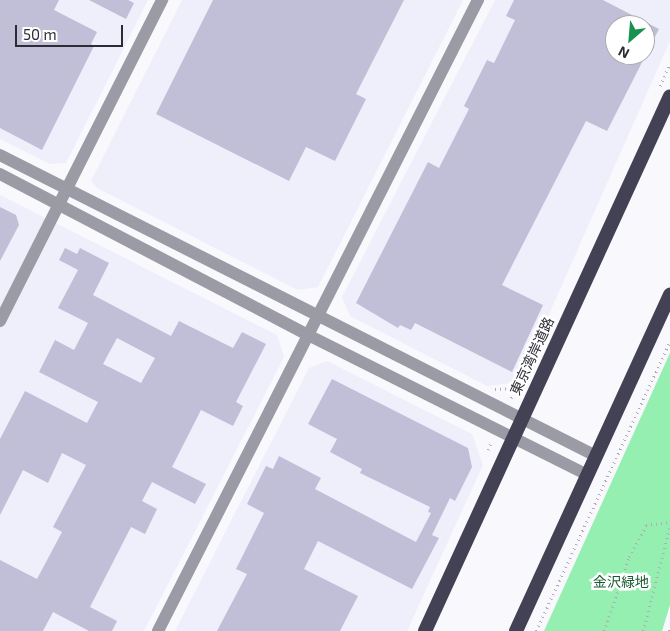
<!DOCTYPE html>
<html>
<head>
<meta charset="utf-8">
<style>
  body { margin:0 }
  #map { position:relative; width:670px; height:631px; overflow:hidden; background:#f8f8fd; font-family:"Exo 2","Noto Sans JP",sans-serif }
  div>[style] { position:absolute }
  .built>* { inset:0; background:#efeefb }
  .green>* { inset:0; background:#95efb0 }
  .building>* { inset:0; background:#c0bfd7 }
  .path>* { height:2.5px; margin-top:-1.25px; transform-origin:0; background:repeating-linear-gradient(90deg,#aeadb4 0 1px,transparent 0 5px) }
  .minor>* { height:12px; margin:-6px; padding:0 6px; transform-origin:6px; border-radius:6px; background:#9b9ba5 }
  .tertiary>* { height:12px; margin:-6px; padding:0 6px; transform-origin:6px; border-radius:6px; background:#9b9ba5 }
  .trunk>* { height:14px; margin:-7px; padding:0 7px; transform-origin:7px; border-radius:7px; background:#434254 }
  span { translate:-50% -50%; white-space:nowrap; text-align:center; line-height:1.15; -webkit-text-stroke:5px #fff; paint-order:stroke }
  .street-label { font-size:14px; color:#2d2c35 }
  .park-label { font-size:14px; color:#185932 }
  .north { position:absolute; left:605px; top:15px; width:50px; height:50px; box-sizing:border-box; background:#fff; border:1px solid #ababae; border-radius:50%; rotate:207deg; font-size:14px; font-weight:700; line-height:20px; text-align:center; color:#2d2c35 }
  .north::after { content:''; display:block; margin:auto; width:18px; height:22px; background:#18934f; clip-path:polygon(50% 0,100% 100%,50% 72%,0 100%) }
  .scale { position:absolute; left:15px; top:25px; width:108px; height:22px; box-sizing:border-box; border:2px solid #2d2c35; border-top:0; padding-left:6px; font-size:15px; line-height:18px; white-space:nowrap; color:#2d2c35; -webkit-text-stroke:4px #fff; paint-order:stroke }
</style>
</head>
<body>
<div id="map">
  <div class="built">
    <i style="clip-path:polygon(0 0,148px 0,66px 163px,50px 164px,0 139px)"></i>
    <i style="clip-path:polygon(182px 0,463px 0,318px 287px,298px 290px,97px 188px,91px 181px)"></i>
    <i style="clip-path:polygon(evenodd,495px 0,670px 0,670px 41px,519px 382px,487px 386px,350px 316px,342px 297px,495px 0,615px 25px,645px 25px,645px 55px,615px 55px,615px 25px)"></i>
    <i style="clip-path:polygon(0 195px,277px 335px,284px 357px,144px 631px,0 631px)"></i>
    <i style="clip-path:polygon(327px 361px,472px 434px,483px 465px,407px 631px,175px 631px,309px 368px)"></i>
  </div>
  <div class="green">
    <i style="clip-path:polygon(670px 353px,670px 605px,662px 631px,544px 631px)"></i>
  </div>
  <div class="building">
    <i style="clip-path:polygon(0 0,59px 0,54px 10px,97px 32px,91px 44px,94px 46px,42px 150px,0 128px)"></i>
    <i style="clip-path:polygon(89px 0,128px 0,134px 3px,126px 19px)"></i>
    <i style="clip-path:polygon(213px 0,404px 0,356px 94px,366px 99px,335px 161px,306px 147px,289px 181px,156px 114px)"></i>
    <i style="clip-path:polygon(evenodd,514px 0,603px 0,659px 29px,607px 131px,586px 121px,502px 285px,543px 305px,512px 372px,415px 323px,411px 330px,400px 325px,398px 328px,356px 303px,428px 162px,439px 168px,469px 109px,464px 106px,487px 60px,494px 63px,515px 20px,506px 16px,514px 0,615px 25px,645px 25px,645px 55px,615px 55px,615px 25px)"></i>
    <i style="clip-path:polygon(0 207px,16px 215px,19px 225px,0 261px)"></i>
    <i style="clip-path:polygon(evenodd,65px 248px,77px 254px,80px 248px,109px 263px,93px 295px,171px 336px,179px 321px,233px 348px,242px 332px,266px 344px,236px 402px,243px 406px,233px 426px,201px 410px,172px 467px,206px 484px,195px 504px,152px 482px,142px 501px,157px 509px,145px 534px,131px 527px,90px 607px,117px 621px,112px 631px,89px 631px,53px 612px,43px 631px,0 631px,0 560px,37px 579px,62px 532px,53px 527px,86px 465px,62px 453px,48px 483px,23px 470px,0 515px,0 439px,25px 391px,87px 423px,98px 402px,39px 372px,55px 340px,74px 350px,88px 323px,58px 308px,78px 270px,59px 260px,65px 248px,117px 338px,155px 358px,141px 383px,103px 364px,117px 338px)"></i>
    <i style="clip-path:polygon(332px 379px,468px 448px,472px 467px,455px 501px,450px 498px,432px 535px,439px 538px,412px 589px,318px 541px,304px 569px,358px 596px,340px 631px,217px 631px,247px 574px,236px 569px,264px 513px,247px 504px,266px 466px,273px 469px,279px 456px,321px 478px,315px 489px,416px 542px,431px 513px,428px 512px,430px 507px,360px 473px,362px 469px,330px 452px,337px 439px,308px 424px)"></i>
  </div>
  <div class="path">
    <i style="left:660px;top:86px;width:25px;rotate:-67deg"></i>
    <i style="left:495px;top:389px;width:17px;rotate:-3deg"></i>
    <i style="left:512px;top:388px;width:12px;rotate:-24deg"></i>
    <i style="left:511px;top:398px;width:13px;rotate:-63deg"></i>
    <i style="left:488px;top:450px;width:9px;rotate:-69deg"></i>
    <i style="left:536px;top:631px;width:319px;rotate:-65.2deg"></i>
    <i style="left:604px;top:631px;width:78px;rotate:-71.3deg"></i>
    <i style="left:629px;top:557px;width:36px;rotate:-62deg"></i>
    <i style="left:646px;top:525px;width:24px;rotate:-7deg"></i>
    <i style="left:643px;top:631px;width:108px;rotate:-75.6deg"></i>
    <i style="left:669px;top:631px;width:2px;rotate:-63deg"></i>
  </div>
  <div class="minor">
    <i style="left:0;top:321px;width:360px;rotate:-63.2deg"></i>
  </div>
  <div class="tertiary">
    <i style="left:0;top:155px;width:668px;rotate:26.8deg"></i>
    <i style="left:0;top:174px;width:350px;rotate:27.6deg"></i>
    <i style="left:310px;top:336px;width:311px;rotate:26.6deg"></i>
    <i style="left:158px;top:631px;width:708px;rotate:-63.11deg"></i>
  </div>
  <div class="trunk">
    <i style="left:425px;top:631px;width:588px;rotate:-65.39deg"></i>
    <i style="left:516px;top:631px;width:370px;rotate:-65.4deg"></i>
  </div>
  <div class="street-label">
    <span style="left:532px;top:356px;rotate:-65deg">東京湾岸道路</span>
  </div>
  <div class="park-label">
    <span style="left:621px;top:582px">金沢緑地</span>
  </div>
  <div class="north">N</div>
  <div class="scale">50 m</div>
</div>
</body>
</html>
